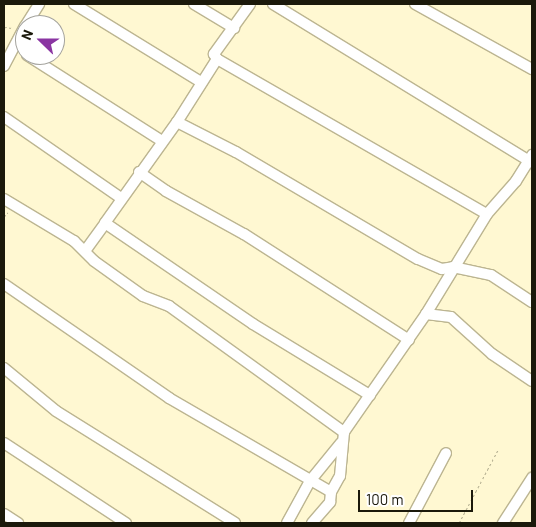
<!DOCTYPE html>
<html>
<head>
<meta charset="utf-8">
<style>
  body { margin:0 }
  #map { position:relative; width:536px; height:527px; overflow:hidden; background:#fff8d2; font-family:Barlow,sans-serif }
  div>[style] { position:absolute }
  .path>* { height:1px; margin-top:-0.5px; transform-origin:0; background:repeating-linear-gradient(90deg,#b4af91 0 2.5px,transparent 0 5px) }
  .roads { filter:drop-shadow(1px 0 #bcb591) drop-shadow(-1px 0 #bcb591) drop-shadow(0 1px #bcb591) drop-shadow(0 -1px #bcb591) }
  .minor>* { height:10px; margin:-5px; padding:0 5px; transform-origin:5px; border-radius:5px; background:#fff }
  span { translate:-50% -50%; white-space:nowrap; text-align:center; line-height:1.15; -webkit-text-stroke:4px #fff; paint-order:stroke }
  .frame { position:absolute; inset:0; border:5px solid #1b190b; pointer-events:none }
  .north { position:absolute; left:15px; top:15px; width:50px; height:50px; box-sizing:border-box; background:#fff; border:1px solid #a4a39d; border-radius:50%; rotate:292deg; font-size:14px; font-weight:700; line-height:20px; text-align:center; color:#1b190b }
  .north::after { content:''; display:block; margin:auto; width:18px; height:22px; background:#8a35a2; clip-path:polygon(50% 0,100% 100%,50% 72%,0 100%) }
  .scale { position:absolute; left:358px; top:490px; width:115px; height:22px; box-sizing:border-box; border:2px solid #1b190b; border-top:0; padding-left:6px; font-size:15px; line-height:18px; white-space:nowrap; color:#1b190b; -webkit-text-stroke:4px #fff; paint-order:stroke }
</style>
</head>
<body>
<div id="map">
  <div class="path">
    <i style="left:4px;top:27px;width:8px;rotate:7deg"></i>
    <i style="left:4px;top:217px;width:6px;rotate:-51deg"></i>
    <i style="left:459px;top:523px;width:83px;rotate:-61.9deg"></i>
  </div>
  <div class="roads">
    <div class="minor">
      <i style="left:74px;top:4px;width:149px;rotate:31.6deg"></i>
      <i style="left:194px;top:4px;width:47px;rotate:31deg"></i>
      <i style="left:250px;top:4px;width:62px;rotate:125.8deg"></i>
      <i style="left:214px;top:54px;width:6px;rotate:59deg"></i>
      <i style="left:217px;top:59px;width:311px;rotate:29.9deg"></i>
      <i style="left:273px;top:4px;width:304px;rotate:31.5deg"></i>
      <i style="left:415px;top:4px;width:134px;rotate:29.1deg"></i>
      <i style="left:26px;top:25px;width:25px;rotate:-58deg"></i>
      <i style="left:27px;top:55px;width:160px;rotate:32.5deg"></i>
      <i style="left:217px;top:59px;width:75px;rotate:122.4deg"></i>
      <i style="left:177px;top:122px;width:66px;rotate:27deg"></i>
      <i style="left:236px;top:152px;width:211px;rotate:30.5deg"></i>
      <i style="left:418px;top:259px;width:26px;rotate:23deg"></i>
      <i style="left:442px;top:269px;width:11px;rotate:-10deg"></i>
      <i style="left:453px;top:267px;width:39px;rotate:12deg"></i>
      <i style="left:491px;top:275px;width:49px;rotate:33.4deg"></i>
      <i style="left:4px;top:66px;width:45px;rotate:-62.3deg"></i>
      <i style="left:4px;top:117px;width:142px;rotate:34.7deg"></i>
      <i style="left:177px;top:122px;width:124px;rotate:125.5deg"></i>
      <i style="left:105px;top:223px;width:179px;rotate:34.3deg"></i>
      <i style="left:253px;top:324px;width:137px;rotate:31.3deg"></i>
      <i style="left:139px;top:172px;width:33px;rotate:35deg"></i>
      <i style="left:166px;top:191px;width:89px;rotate:28.9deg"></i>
      <i style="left:244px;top:234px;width:196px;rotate:32.7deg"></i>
      <i style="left:4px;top:199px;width:82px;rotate:31deg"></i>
      <i style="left:74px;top:241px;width:28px;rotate:45deg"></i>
      <i style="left:94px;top:261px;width:60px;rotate:35.5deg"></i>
      <i style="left:143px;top:296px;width:28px;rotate:21deg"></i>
      <i style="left:169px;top:306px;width:216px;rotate:35.8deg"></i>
      <i style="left:85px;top:251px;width:34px;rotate:-54deg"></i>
      <i style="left:4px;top:284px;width:201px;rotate:34.6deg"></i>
      <i style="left:169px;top:398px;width:187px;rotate:30.1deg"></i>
      <i style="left:426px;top:314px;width:25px;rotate:7deg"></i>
      <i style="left:451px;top:317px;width:55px;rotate:42.1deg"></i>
      <i style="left:492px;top:354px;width:48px;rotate:34deg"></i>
      <i style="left:4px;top:368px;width:67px;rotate:39.6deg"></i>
      <i style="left:56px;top:411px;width:211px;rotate:32deg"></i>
      <i style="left:4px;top:443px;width:146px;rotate:33.3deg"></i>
      <i style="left:4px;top:514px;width:17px;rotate:33deg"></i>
      <i style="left:287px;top:523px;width:48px;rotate:-61.3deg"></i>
      <i style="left:310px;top:481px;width:49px;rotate:-50.8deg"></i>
      <i style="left:312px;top:523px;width:28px;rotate:-49deg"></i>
      <i style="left:330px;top:502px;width:10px;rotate:-84deg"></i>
      <i style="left:331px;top:492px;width:18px;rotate:-61deg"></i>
      <i style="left:340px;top:476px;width:44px;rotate:-84.8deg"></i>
      <i style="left:344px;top:432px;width:144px;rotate:-55.2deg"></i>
      <i style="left:426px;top:314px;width:117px;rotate:-58.6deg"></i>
      <i style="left:487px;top:214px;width:44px;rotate:-48.7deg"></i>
      <i style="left:516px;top:181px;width:31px;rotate:-58deg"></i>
      <i style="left:409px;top:523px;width:79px;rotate:-62.1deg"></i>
      <i style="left:503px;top:523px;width:54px;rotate:-57.2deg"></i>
    </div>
  </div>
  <div class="frame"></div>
  <div class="north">N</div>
  <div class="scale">100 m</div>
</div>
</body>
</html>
